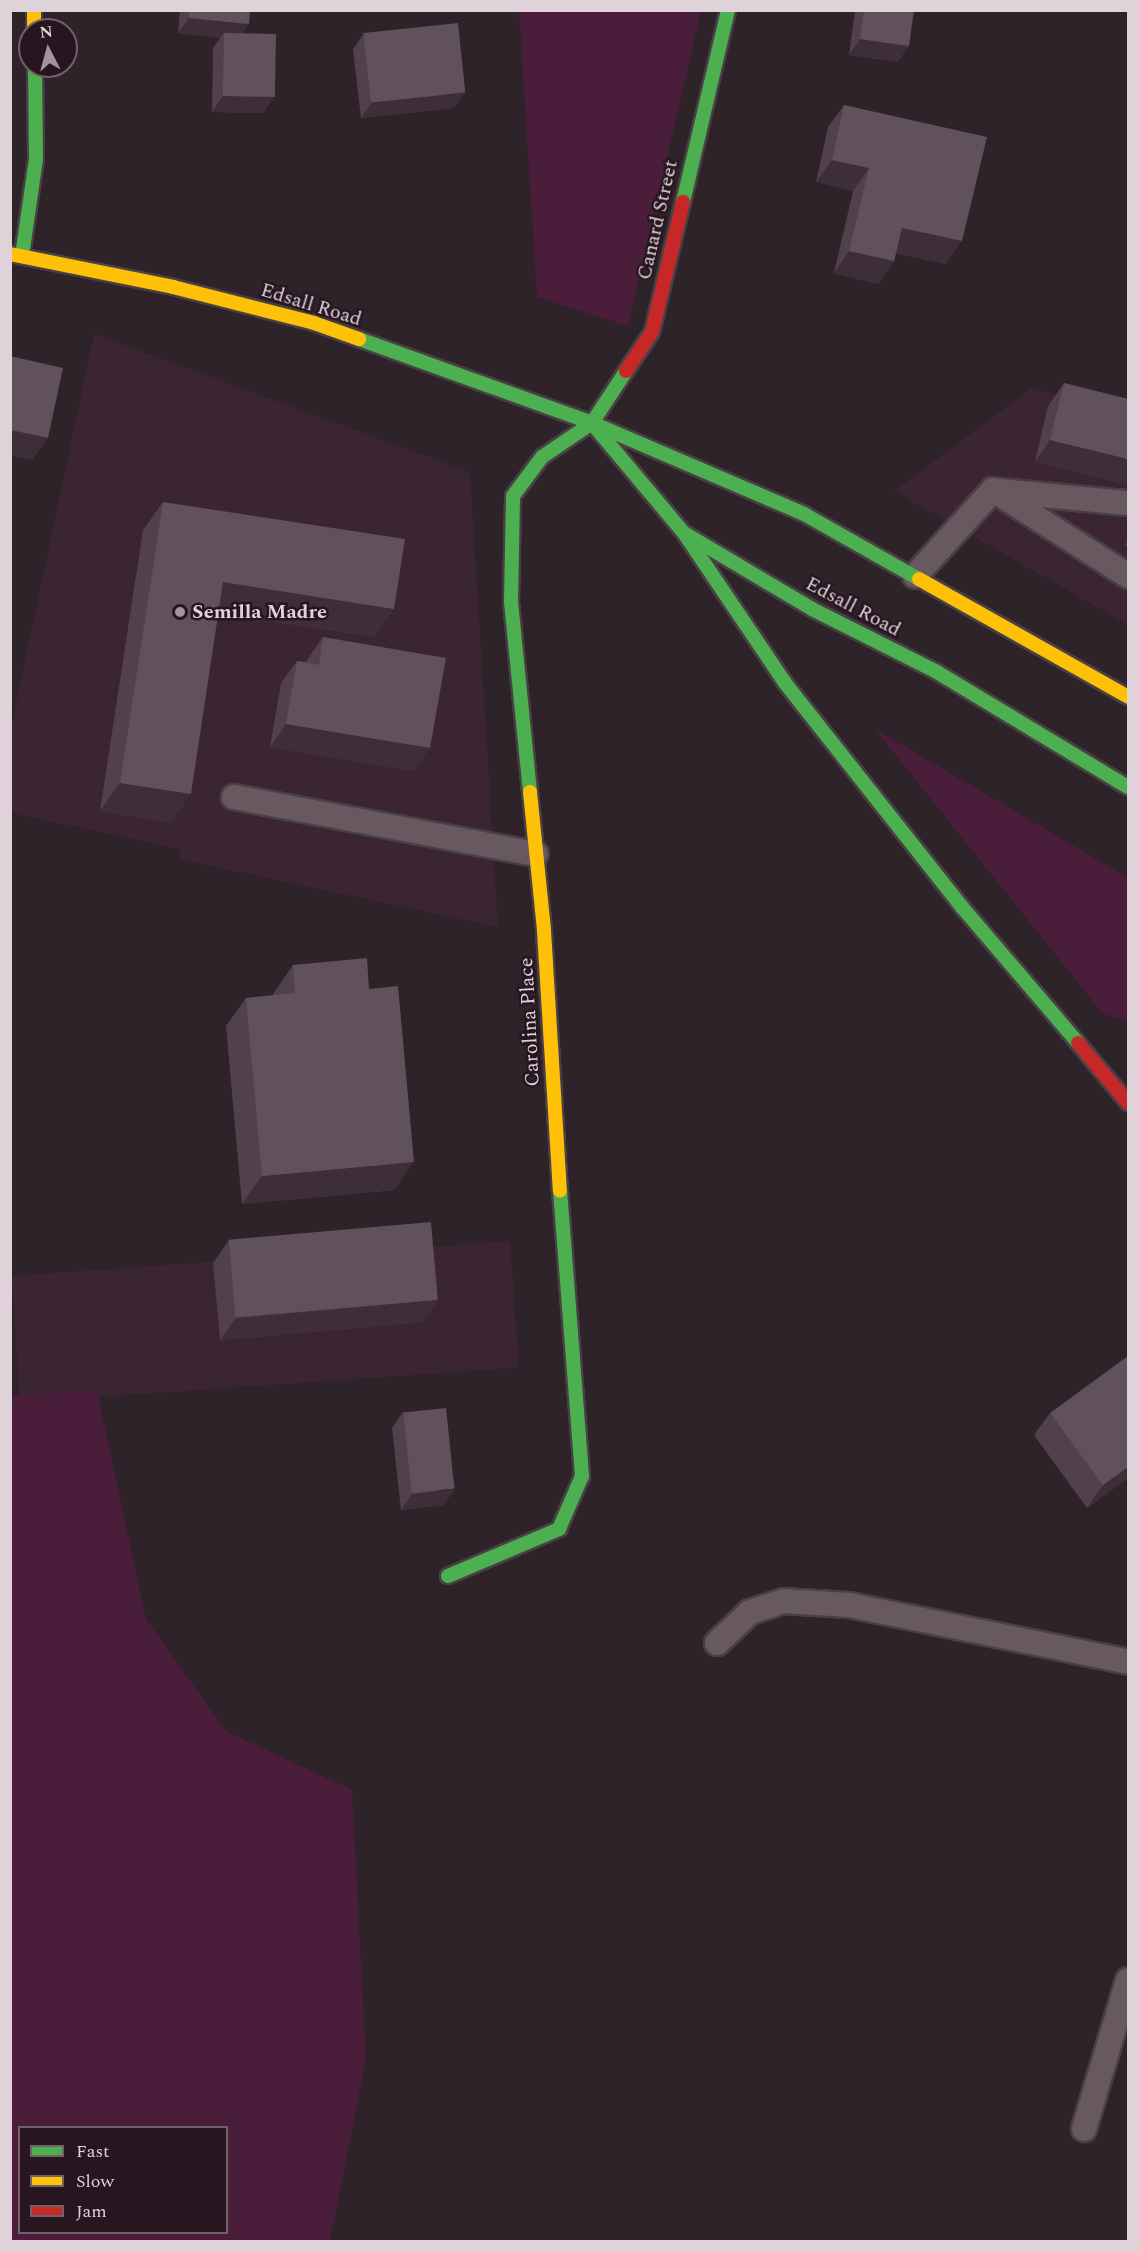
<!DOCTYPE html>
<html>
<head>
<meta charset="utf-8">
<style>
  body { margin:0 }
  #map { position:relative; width:1139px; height:2252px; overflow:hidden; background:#2d2329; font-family:Spectral,serif }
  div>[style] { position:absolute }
  .built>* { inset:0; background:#3b2532; transform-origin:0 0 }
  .green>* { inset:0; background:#4a1d3a }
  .roads { filter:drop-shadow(2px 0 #494045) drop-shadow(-2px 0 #494045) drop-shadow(0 2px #494045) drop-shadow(0 -2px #494045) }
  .lane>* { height:24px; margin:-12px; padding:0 12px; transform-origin:12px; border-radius:12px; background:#685961 }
  .fast>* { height:14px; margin:-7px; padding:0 7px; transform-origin:7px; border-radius:7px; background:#4caf50 }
  .slow>* { height:14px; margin:-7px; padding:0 7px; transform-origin:7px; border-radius:7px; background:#ffc107 }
  .jam>* { height:14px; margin:-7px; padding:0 7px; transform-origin:7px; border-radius:7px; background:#c62828 }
  .wall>* { inset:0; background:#52414b }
  .shaded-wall>* { inset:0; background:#3d2e37 }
  .building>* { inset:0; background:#61515a; transform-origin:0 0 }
  .dots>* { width:16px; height:16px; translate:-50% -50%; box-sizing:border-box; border:3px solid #271620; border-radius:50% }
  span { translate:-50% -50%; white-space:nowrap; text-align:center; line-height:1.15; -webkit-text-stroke:5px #271620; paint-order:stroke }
  .street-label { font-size:20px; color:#dfd3d9 }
  .poi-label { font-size:20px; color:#dfd3d9; font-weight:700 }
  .left { translate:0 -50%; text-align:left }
  .frame { position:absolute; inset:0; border:12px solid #dfd3d9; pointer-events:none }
  .legend { position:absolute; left:18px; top:2126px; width:210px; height:108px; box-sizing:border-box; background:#271620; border:2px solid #71626a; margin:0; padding:8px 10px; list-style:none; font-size:18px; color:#dfd3d9 }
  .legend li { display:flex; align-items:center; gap:12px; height:30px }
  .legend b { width:30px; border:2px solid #71626a }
  .north { position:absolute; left:18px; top:18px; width:60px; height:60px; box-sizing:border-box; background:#271620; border:2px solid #71626a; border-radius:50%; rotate:354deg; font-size:16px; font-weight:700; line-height:24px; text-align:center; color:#dfd3d9 }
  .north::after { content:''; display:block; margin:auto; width:21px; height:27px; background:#a1959b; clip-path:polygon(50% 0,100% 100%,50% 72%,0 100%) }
</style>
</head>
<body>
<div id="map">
  <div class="built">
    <i style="clip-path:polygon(94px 334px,470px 472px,498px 927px,178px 859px,180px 849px,11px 813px,11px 727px)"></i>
    <i style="clip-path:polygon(1032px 388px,1128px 413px,1128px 625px,894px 491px)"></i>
    <i style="left:510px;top:1241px;width:127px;height:500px;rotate:86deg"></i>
  </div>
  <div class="green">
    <i style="clip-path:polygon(519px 11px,701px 11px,628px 326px,537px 297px)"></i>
    <i style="clip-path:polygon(874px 728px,1128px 878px,1128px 1021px,1103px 1014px)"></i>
    <i style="clip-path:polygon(evenodd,97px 1390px,146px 1619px,226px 1731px,352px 1790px,366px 2059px,330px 2241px,11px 2241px,11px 1396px,97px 1390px,20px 2128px,226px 2128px,226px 2232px,20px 2232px,20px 2128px)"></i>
  </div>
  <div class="roads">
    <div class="lane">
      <i style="left:1000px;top:491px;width:129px;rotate:5.4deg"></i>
      <i style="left:915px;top:576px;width:116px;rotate:-47.8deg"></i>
      <i style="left:993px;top:490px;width:160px;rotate:32.5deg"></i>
      <i style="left:234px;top:797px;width:307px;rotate:10.7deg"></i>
      <i style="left:717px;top:1643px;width:45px;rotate:-43.2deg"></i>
      <i style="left:750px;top:1612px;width:35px;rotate:-18deg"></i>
      <i style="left:783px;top:1601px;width:66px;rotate:3.5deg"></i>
      <i style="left:849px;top:1605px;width:285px;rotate:11.5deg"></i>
      <i style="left:1084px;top:2129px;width:155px;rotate:-73.5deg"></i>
    </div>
    <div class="fast">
      <i style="left:683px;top:202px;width:197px;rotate:-76.8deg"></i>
      <i style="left:22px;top:256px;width:98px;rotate:-81.8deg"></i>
      <i style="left:36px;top:159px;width:93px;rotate:-90.6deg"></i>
      <i style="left:359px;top:339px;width:248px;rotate:19.8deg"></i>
      <i style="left:592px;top:423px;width:231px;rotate:23.2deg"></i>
      <i style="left:804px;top:514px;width:132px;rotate:29.5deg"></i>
      <i style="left:595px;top:427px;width:138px;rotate:50deg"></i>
      <i style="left:684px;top:533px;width:149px;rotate:30.7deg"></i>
      <i style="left:812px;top:609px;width:140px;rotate:26.7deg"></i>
      <i style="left:937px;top:672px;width:223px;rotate:31.1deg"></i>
      <i style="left:684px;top:533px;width:181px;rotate:56deg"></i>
      <i style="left:785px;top:683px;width:285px;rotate:51.7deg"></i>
      <i style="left:962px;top:907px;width:179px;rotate:49.5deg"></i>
      <i style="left:530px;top:792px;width:191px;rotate:-95.7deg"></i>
      <i style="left:511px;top:602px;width:106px;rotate:-88.9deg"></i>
      <i style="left:513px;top:496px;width:49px;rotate:-53.4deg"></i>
      <i style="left:542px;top:457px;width:60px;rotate:-34.2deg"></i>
      <i style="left:592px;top:423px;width:62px;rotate:-56.8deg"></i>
      <i style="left:448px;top:1576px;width:121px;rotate:-22.9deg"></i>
      <i style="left:559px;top:1529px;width:58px;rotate:-66.5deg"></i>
      <i style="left:582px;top:1476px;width:286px;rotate:-94.4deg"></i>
    </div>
    <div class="slow">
      <i style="left:34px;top:10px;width:20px;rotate:90deg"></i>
      <i style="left:10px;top:254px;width:166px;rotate:11.4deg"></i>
      <i style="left:173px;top:287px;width:146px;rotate:14.3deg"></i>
      <i style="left:314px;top:323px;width:48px;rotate:19.6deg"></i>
      <i style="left:919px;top:579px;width:240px;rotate:29.4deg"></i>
      <i style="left:530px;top:792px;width:140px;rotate:84.2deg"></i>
      <i style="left:544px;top:931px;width:260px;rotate:86.5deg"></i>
    </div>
    <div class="jam">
      <i style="left:626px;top:371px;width:47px;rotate:-56.3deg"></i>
      <i style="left:652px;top:332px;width:134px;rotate:-76.6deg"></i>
      <i style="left:1078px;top:1043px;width:78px;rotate:50.2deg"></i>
    </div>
  </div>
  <div class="wall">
    <i style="clip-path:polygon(180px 10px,250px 10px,242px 33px,274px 97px,263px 113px,212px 112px,213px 48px,220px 38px,178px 33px)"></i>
    <i style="clip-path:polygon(855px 10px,914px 10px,898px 62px,849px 55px)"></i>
    <i style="clip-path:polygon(364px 33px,454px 108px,361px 118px,353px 49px)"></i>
    <i style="clip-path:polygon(844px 105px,946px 264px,896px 253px,894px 261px,878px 284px,834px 273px,853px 191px,816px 182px,828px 127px)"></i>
    <i style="clip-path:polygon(1064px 383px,1128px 399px,1128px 485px,1035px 462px,1048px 406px)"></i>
    <i style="clip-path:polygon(163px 502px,394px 609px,374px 637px,219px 613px,171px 823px,100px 811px,143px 530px)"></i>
    <i style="clip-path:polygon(1128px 540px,1128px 547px,1125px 545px)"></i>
    <i style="clip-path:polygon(323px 637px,414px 771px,270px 747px,281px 683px,297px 661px,307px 662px,307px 660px)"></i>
    <i style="clip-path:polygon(293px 965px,369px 989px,394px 1190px,242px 1204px,226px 1026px,246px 998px,273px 995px,273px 994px)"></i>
    <i style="clip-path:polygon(229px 1240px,438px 1300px,422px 1322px,220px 1340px,213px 1263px)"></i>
    <i style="clip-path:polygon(403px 1412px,444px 1505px,401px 1510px,392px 1428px)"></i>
    <i style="clip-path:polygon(1050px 1413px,1128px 1478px,1087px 1508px,1034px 1435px)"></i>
  </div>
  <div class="shaded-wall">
    <i style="clip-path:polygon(189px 18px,249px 24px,238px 39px,224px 33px,220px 38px,178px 33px)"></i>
    <i style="clip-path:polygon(860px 39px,909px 46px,898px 62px,849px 55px)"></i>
    <i style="clip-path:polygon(465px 93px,454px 108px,361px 118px,372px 102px)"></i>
    <i style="clip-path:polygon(223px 96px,274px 97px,263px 113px,212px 112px)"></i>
    <i style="clip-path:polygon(832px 160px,869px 168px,853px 191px,816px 182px)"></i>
    <i style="clip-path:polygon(902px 228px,962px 241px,946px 264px,886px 250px)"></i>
    <i style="clip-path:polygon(849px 251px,894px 261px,878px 284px,834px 273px)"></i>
    <i style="clip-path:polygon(10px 430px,48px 438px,32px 460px,10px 456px)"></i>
    <i style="clip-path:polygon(1050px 440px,1128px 459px,1128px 485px,1035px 462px)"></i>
    <i style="clip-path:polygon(223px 582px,394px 609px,374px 637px,203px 610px)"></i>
    <i style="clip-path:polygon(286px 724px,430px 748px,414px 771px,270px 747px)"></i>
    <i style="clip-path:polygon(120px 783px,191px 794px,171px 823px,100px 811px)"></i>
    <i style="clip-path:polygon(414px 1162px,394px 1190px,242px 1204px,262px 1176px)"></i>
    <i style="clip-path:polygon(438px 1300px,422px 1322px,220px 1340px,236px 1318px)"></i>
    <i style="clip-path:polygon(1128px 1467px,1128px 1478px,1087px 1508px,1103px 1485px)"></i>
    <i style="clip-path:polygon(455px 1489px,444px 1505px,401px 1510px,412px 1494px)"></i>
  </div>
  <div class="building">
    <i style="clip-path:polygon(189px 10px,250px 10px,249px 24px,189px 18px)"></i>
    <i style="clip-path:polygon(864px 10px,914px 10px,909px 46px,860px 39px)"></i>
    <i style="left:458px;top:23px;width:70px;height:95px;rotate:84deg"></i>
    <i style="left:224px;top:33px;width:52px;height:63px;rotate:1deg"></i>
    <i style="clip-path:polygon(844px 105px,987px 137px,962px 241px,902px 228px,894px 261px,849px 251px,869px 168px,832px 160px)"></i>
    <i style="clip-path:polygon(10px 356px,63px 368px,48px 438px,10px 430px)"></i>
    <i style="clip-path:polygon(1064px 383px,1128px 399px,1128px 459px,1050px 440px)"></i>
    <i style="clip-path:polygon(163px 502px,405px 539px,394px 609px,223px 582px,191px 794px,120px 783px)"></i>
    <i style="clip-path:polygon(323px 637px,446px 658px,430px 748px,286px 724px,297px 661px,319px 665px)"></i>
    <i style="clip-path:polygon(367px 958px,369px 989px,398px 986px,414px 1162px,262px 1176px,246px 998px,295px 993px,293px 965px)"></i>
    <i style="left:431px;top:1222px;width:78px;height:203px;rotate:85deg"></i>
    <i style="clip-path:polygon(1128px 1356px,1128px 1467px,1103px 1485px,1050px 1413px)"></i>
    <i style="left:446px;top:1408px;width:81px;height:43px;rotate:84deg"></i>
  </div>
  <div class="dots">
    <i style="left:180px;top:612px;background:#a1959b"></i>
  </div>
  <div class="street-label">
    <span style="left:658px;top:220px;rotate:-77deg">Canard Street</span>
    <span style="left:311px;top:305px;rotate:17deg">Edsall Road</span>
    <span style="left:853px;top:607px;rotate:28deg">Edsall Road</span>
    <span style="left:530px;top:1022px;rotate:-93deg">Carolina Place</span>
  </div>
  <div class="poi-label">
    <span class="left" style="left:192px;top:612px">Semilla Madre</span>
  </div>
  <div class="frame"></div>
  <ul class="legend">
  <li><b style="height:8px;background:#4caf50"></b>Fast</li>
  <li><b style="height:8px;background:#ffc107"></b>Slow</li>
  <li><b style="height:8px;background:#c62828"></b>Jam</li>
  </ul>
  <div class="north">N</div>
</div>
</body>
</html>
